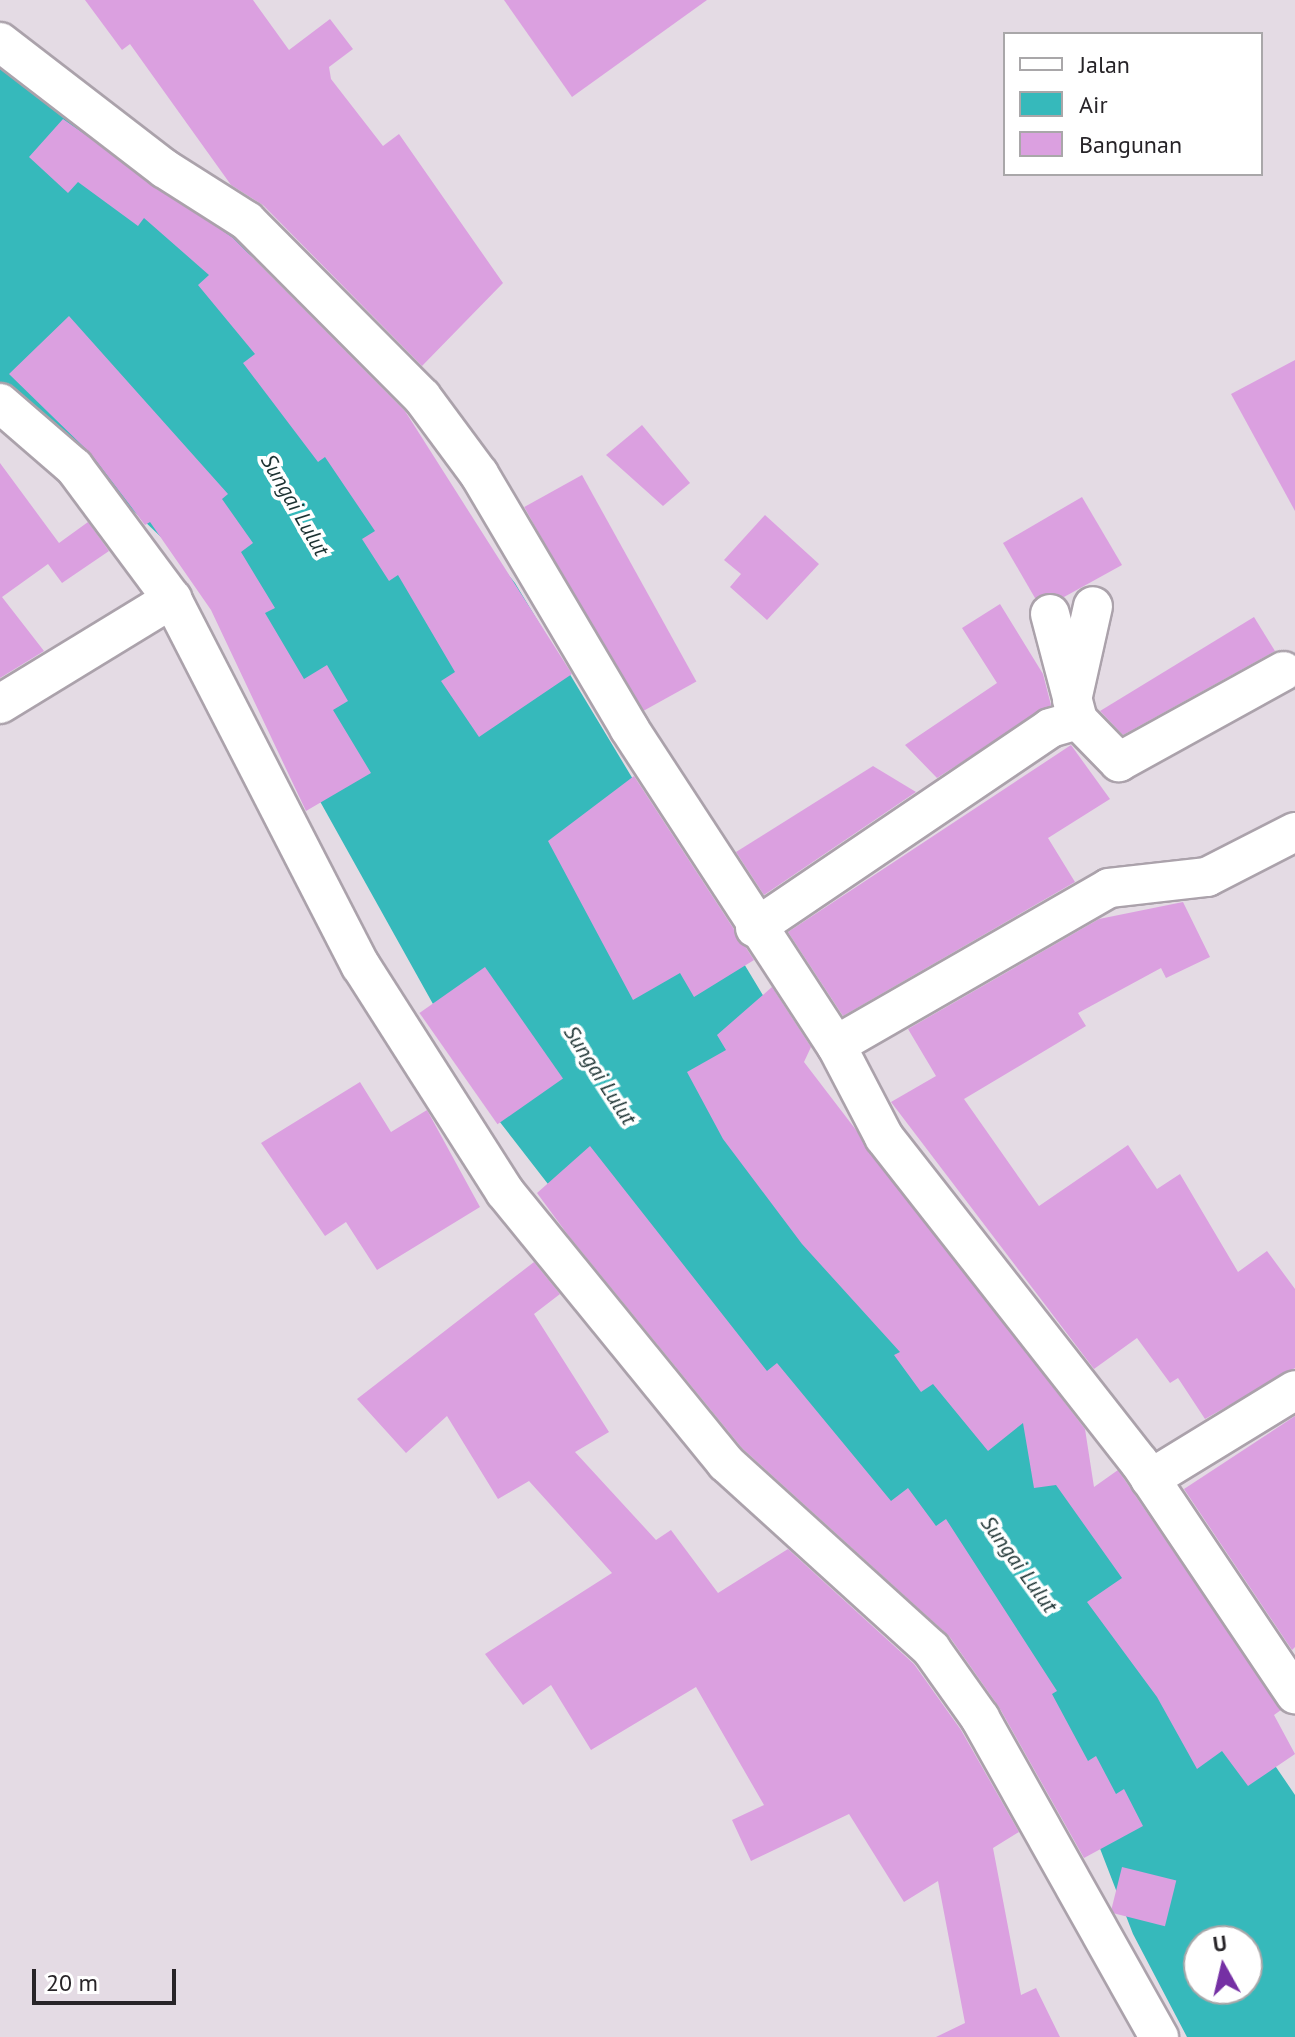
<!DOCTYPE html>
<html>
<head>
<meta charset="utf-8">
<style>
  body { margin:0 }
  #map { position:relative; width:1295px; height:2037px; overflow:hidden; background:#e4dbe4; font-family:"PT Sans",sans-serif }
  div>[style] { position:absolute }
  .water>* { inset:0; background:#36b9bb }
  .building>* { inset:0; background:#dba0e0; transform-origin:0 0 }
  .roads { filter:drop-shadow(2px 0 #aba2ab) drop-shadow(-2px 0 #aba2ab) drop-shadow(0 2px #aba2ab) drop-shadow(0 -2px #aba2ab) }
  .minor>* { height:38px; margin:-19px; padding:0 19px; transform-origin:19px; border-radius:19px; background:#fff }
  span { translate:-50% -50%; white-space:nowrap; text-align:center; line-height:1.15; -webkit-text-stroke:7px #fff; paint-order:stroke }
  .water-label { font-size:22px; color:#1c3232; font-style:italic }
  .legend { position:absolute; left:1003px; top:32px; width:260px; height:144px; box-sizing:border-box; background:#fff; border:2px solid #a9a7a9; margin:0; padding:10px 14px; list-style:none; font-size:24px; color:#272428 }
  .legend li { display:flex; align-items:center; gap:16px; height:40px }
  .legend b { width:40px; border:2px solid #a9a7a9 }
  .north { position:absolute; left:1183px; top:1925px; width:80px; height:80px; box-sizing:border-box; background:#fff; border:2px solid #a9a7a9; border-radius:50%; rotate:352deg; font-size:22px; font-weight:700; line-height:32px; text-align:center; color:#272428 }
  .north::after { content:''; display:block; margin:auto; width:28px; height:36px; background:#7530a4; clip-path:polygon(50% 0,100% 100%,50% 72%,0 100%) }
  .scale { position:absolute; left:32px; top:1969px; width:144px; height:36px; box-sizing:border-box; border:4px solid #272428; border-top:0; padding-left:10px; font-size:24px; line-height:28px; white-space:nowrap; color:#272428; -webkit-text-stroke:6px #fff; paint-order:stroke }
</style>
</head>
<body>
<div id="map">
  <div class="water">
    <i style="clip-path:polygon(evenodd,0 68px,229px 229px,515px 583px,844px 1130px,1295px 1795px,1295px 2037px,1187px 2037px,1133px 1934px,1072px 1776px,1024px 1688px,648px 1313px,496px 1117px,186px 561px,0 383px,0 68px,1199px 1941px,1247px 1941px,1247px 1989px,1199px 1989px,1199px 1941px)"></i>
  </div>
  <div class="building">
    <i style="clip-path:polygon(85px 0,253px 0,289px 50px,330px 19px,353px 49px,329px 67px,331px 79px,383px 146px,399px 134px,503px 283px,422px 366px,263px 205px,231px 185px,130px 44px,122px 50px)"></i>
    <i style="clip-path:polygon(504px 0,707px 0,572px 97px)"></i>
    <i style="clip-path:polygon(63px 119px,233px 238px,405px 411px,572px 674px,479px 737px,441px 681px,455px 672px,398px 575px,389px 581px,362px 539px,375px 531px,325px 457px,318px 462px,243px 363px,255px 354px,198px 285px,209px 275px,144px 218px,138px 226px,78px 182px,68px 193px,29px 157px)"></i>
    <i style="clip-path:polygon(69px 316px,228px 494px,222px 499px,253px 543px,241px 552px,275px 608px,265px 613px,304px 679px,327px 665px,348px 701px,333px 710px,371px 773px,306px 811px,211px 610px,150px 522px,145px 525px,91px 454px,9px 374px)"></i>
    <i style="clip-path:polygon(1295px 360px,1295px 511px,1231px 394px)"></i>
    <i style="clip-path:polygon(642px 425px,690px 483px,663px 506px,606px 455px)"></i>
    <i style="clip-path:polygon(0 463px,59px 543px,88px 522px,109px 551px,62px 583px,48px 564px,2px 597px,44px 651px,0 678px)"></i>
    <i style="left:582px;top:475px;width:236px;height:66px;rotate:61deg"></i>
    <i style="clip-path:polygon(1082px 497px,1122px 565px,1064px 597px,1035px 598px,1003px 543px)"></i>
    <i style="clip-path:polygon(765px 515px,819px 564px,767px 620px,730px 587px,741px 574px,724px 560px)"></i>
    <i style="clip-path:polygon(1000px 604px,1043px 674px,1051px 705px,937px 778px,905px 745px,997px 683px,962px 628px)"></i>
    <i style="clip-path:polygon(1254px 617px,1275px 651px,1123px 735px,1100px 711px)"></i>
    <i style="clip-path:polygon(1071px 745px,1110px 799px,1048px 838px,1075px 882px,843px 1016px,788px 932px)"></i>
    <i style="clip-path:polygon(873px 766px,916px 792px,764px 895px,736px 852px)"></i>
    <i style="clip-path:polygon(634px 776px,754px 960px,694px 997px,680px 973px,633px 1000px,548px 841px)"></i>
    <i style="clip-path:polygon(1183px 902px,1210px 957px,1166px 978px,1161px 968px,1078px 1013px,1086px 1026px,964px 1099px,1039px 1206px,1128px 1145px,1157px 1189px,1180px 1174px,1238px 1272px,1267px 1251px,1295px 1289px,1295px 1368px,1205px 1419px,1178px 1378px,1170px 1383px,1137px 1338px,1094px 1369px,891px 1102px,936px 1076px,908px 1029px,1099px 919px)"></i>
    <i style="left:485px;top:967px;width:136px;height:80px;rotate:55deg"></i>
    <i style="clip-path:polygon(772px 987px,811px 1047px,804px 1062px,1085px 1429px,1094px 1487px,1118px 1470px,1281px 1710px,1274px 1715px,1295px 1754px,1248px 1786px,1222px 1751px,1197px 1769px,1157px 1697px,1087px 1602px,1122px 1578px,1056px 1485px,1034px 1488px,1023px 1423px,988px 1451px,933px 1384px,921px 1392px,894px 1355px,900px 1352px,802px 1244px,723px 1139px,687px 1072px,726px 1050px,717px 1035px)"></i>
    <i style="clip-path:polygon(360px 1082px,391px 1132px,427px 1110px,480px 1207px,377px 1270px,346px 1222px,325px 1236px,261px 1143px)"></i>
    <i style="clip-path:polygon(590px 1146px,767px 1371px,777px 1363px,891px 1501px,908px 1488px,936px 1526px,946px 1519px,1057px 1691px,1052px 1694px,1088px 1761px,1096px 1756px,1116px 1794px,1124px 1789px,1143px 1826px,1084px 1858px,999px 1707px,949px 1636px,742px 1448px,568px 1235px,537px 1193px)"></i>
    <i style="clip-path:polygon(534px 1262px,560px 1294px,534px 1314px,609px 1432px,575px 1452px,656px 1540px,671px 1530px,718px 1593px,788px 1549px,914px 1664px,961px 1730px,1019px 1832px,993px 1848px,1021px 1995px,1036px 1988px,1060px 2037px,936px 2037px,965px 2023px,938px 1881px,904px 1902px,849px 1814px,751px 1861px,732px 1820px,764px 1805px,696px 1687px,591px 1750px,551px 1685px,523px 1705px,485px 1654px,612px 1573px,529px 1481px,498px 1499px,447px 1416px,406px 1453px,357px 1399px)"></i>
    <i style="clip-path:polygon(1295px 1416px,1295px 1647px,1292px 1650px,1184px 1489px)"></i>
    <i style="left:1122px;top:1867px;width:56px;height:47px;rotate:14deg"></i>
  </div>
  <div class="roads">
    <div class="minor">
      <i style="left:0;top:42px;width:208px;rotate:37.6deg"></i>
      <i style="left:165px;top:169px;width:97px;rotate:32.4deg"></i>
      <i style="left:247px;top:221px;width:248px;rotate:45.2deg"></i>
      <i style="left:422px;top:397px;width:96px;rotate:53.5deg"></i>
      <i style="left:479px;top:474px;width:295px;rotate:59.4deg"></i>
      <i style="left:629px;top:728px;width:379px;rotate:56.9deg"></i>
      <i style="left:836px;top:1045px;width:104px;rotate:62.4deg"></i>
      <i style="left:884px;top:1137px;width:413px;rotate:51.9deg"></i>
      <i style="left:1139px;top:1462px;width:280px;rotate:56.1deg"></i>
      <i style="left:0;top:403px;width:98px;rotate:40.9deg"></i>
      <i style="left:74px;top:467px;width:164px;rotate:53.4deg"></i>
      <i style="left:172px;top:599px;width:413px;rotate:62.8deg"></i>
      <i style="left:361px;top:966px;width:268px;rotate:57.5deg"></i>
      <i style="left:505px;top:1192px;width:350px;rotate:50.8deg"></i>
      <i style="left:726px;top:1463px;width:277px;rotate:42.2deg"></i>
      <i style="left:931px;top:1649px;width:85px;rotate:54.6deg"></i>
      <i style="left:980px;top:1718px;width:366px;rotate:60.7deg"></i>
      <i style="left:1050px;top:614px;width:110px;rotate:75.2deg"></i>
      <i style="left:1072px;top:700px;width:96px;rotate:-77.4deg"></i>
      <i style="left:0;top:704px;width:202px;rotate:-31.4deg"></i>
      <i style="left:755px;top:928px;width:356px;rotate:-34.1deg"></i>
      <i style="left:1050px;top:728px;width:29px;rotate:-16deg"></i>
      <i style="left:1078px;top:720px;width:59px;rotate:45.7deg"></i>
      <i style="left:1119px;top:762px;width:188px;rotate:-28.9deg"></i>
      <i style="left:836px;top:1045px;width:315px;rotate:-29.9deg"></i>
      <i style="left:1109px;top:888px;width:99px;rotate:-6.4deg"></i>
      <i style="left:1207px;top:877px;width:99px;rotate:-27.1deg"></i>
      <i style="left:1150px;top:1479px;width:170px;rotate:-31.5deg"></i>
    </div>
  </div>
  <div class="water-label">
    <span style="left:295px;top:505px;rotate:60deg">Sungai Lulut</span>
    <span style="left:600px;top:1075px;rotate:57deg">Sungai Lulut</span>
    <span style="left:1019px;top:1564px;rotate:54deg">Sungai Lulut</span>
  </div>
  <ul class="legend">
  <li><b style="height:10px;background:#fff"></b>Jalan</li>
  <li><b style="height:22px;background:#36b9bb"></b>Air</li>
  <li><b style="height:22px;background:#dba0e0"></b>Bangunan</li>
  </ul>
  <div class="north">U</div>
  <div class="scale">20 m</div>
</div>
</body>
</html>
